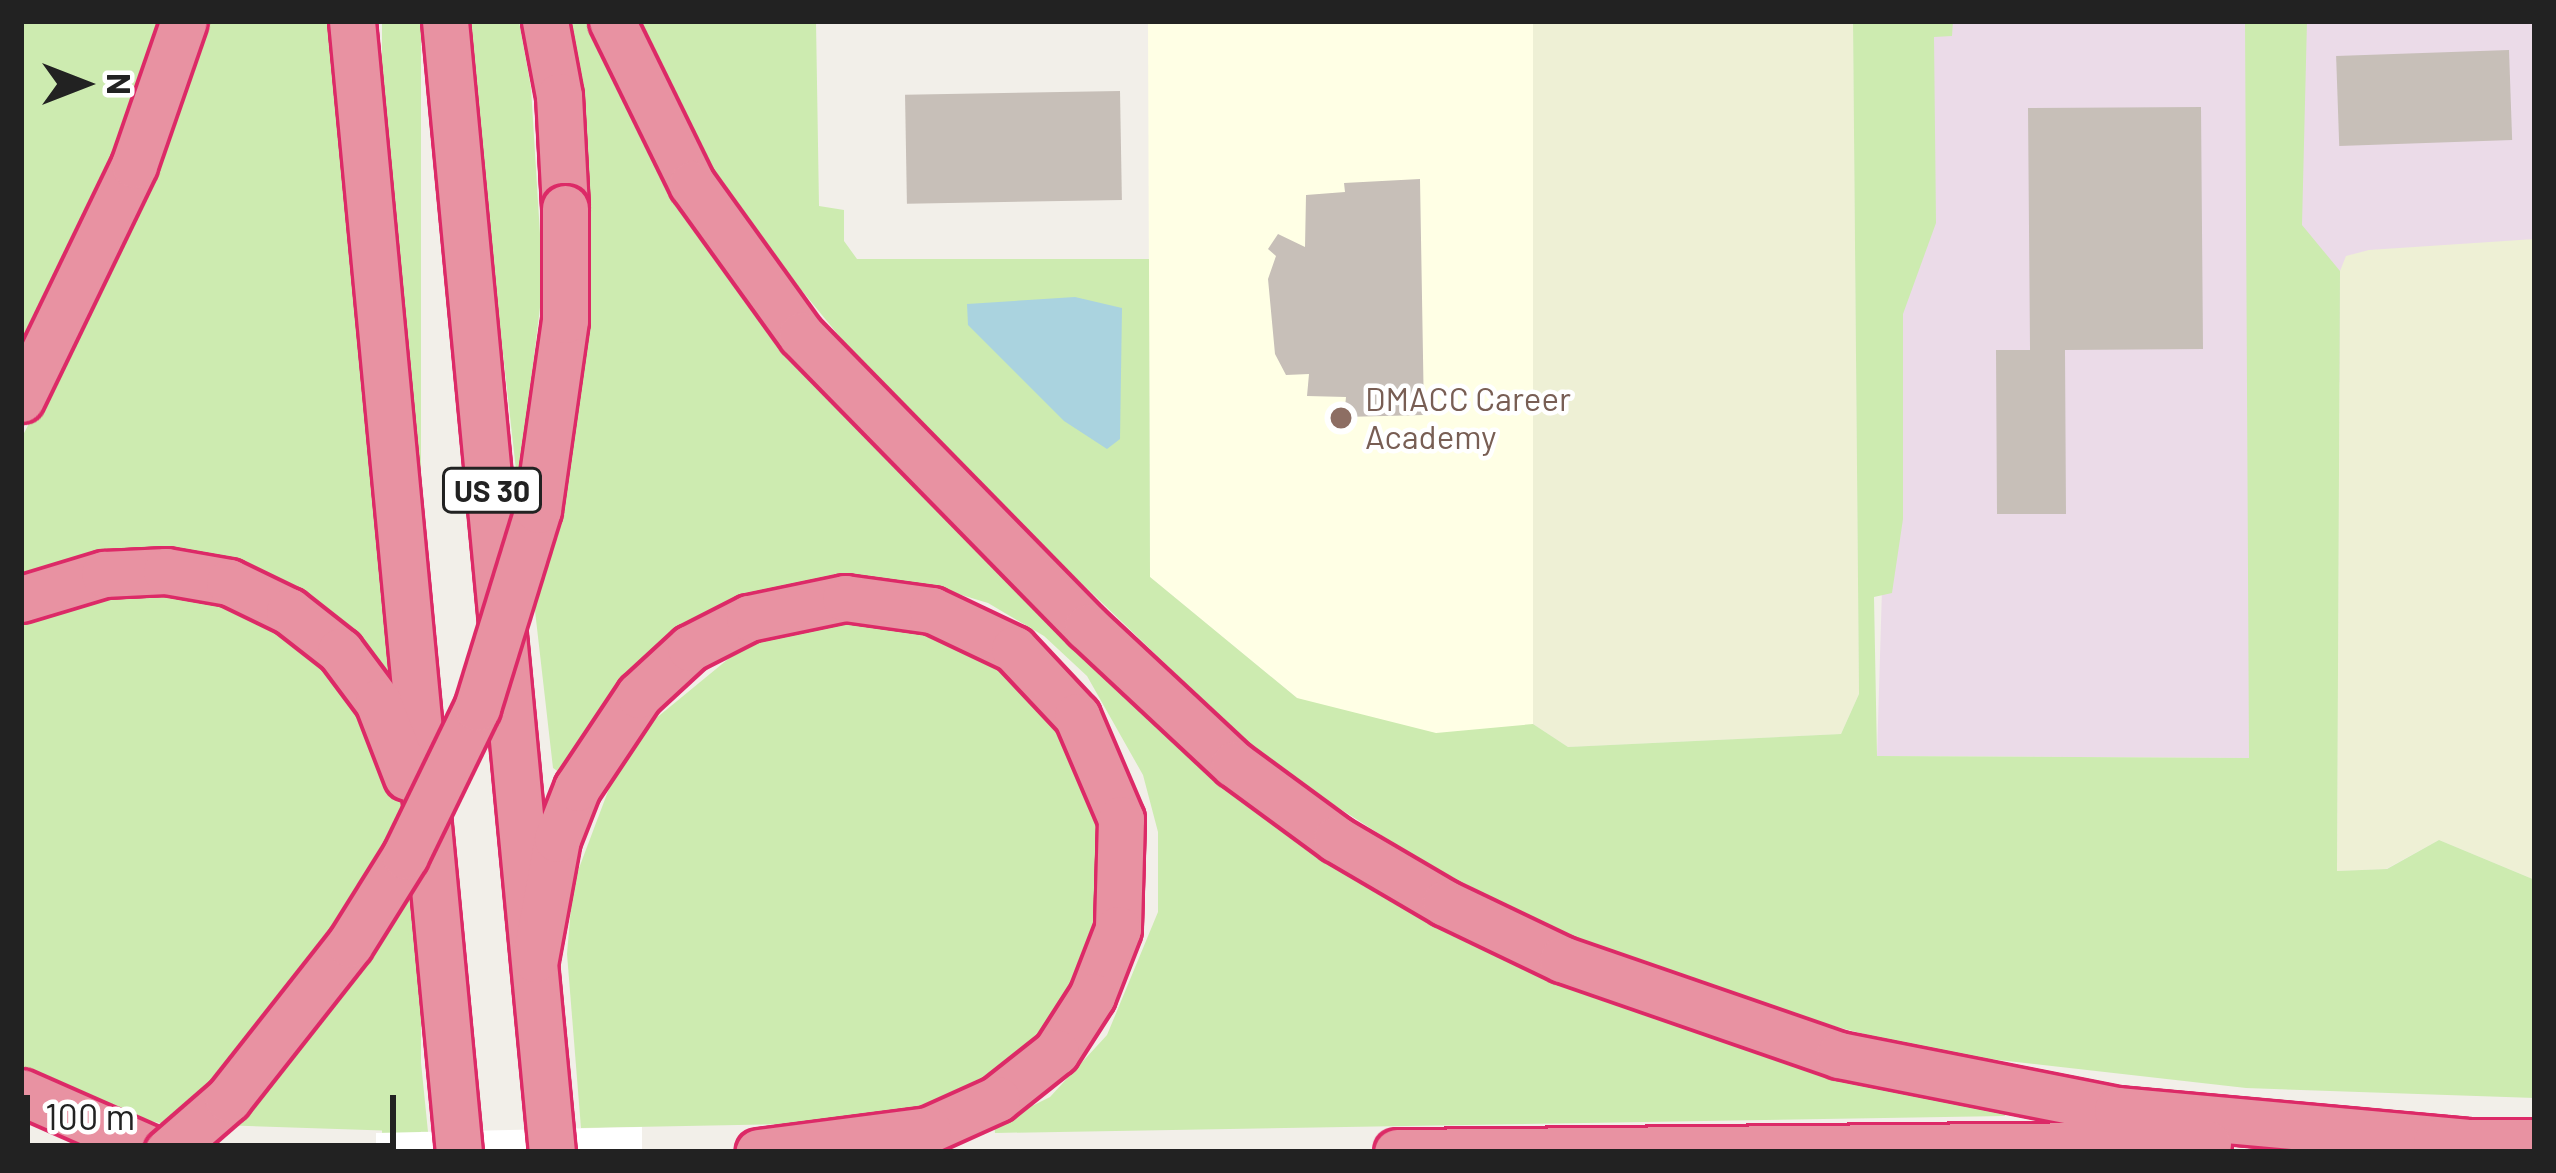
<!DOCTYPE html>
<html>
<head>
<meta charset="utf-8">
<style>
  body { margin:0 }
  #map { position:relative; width:2556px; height:1173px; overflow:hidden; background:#f2efe9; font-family:Barlow,sans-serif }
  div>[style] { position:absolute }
  .industrial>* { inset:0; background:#ebdbe8 }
  .education>* { inset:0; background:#ffffe5 }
  .farmland>* { inset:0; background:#eef0d5 }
  .grass>* { inset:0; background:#cdebb0; transform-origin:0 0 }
  .water>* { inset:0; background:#aad3df }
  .pier>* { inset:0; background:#fff }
  .building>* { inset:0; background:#c7bfb8; transform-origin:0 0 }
  .roads { filter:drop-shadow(3px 0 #dc2a67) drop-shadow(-3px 0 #dc2a67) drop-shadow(0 3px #dc2a67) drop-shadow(0 -3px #dc2a67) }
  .highway>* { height:45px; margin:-22.5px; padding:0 22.5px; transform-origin:22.5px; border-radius:22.5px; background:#e892a2 }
  .bridges { filter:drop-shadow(3px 0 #dc2a67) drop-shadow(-3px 0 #dc2a67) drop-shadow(0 3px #dc2a67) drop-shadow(0 -3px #dc2a67) }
  .highway-bridge>* { height:45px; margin:-22.5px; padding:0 22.5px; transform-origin:22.5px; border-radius:22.5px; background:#e892a2 }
  .dots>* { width:33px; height:33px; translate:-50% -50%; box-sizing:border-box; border:6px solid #fff; border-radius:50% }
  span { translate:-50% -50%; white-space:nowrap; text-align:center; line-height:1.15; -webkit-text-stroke:9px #fff; paint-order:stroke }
  .shield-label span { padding:3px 9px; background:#fff; border:3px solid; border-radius:9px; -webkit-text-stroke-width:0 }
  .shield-label { font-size:30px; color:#222; font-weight:700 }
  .education-label { font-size:33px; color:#785e54 }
  .left { translate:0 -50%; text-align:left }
  .frame { position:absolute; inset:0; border:24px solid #222; pointer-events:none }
  .north { position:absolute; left:24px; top:24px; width:120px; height:120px; -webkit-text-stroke:9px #fff; paint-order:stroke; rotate:90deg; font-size:33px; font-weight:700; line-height:48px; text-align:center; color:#222 }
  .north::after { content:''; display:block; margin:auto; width:42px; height:54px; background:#222; clip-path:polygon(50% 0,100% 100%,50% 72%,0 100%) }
  .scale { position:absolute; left:24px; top:1095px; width:372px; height:54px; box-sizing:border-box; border:6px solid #222; border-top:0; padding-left:15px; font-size:36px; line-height:42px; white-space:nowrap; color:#222; -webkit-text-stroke:9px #fff; paint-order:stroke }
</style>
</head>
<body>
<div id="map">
  <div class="industrial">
    <i style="clip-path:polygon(1899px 21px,2535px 21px,2535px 378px,2248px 384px,2250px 758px,1877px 756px)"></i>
  </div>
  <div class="education">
    <i style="clip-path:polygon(1148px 21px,1533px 21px,1533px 829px,1297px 698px,1150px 577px)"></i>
  </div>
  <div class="farmland">
    <i style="clip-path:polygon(1533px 21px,1853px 21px,1859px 694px,1841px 734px,1568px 747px,1533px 724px)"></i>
    <i style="clip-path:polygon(2535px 239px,2535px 880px,2439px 840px,2386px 869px,2337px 871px,2340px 271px,2346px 256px,2369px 250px)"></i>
  </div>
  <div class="grass">
    <i style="clip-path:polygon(21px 21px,163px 21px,139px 100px,21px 365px)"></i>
    <i style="clip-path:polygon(206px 21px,333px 21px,397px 693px,308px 604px,21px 581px,21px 439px,134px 219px)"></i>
    <i style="left:382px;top:21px;width:39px;height:1136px"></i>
    <i style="clip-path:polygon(466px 21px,519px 21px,531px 88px,543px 283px,518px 488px)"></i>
    <i style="clip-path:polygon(566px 21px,588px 21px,707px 236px,1373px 877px,2001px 1103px,2005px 1116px,995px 1133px,994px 1125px,1050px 1097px,1107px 1035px,1158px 912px,1158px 832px,1143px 775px,1087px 676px,1044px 636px,988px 603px,925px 584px,790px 586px,733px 611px,568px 778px,553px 768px,534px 602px,567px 468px,585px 287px,582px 111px)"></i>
    <i style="clip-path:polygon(636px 21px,816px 21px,819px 206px,844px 210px,844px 241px,857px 259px,1149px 259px,1150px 577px,1297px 698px,1436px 733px,1533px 724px,1568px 747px,1841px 734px,1859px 694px,1853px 21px,1953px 21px,1952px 36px,1934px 37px,1936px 223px,1903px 314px,1903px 519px,1892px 593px,1874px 597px,1877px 756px,2249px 758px,2245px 21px,2307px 21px,2302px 225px,2340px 271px,2337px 871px,2387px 869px,2439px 840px,2535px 880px,2535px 1098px,2246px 1088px,1936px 1053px,1739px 1001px,1584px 945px,1425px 863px,1270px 764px,895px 404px,721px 192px)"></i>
    <i style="clip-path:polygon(128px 587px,201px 593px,305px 644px,373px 730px,394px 793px,428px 1132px,160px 1123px,110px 1112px,21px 1066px,21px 620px)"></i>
    <i style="clip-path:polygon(909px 614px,1056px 694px,1125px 859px,1059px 1040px,940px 1112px,842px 1123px,581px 1128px,567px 954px,573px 884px,613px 778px,649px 724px,744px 646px,804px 622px)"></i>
  </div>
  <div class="water">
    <i style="clip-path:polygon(1075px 297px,1122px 308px,1120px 439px,1107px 449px,1064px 421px,968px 325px,967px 304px)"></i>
  </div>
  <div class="pier">
    <i style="clip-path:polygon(642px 1127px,642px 1152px,376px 1152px,376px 1133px)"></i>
  </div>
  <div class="building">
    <i style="left:2509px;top:50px;width:90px;height:173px;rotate:88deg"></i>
    <i style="left:1120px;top:91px;width:109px;height:215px;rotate:89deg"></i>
    <i style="clip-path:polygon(2201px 107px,2203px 349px,2065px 350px,2066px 514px,1997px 514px,1996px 350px,2030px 350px,2028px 108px)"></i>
    <i style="clip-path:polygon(1420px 179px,1424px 415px,1344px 417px,1346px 397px,1307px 396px,1309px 374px,1286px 375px,1275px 354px,1268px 279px,1276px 256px,1268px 249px,1278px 234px,1305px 247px,1306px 195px,1345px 192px,1344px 183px)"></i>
  </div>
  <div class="roads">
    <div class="highway">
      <i style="left:352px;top:21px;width:1136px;rotate:84.6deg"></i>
      <i style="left:445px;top:21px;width:1136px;rotate:84.6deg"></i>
      <i style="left:545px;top:21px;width:76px;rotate:79.4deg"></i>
      <i style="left:559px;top:96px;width:112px;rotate:86.9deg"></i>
      <i style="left:612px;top:21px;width:182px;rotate:63.9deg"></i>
      <i style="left:692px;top:184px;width:186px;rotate:54.2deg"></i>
      <i style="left:801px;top:335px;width:409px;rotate:45.6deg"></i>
      <i style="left:1087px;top:627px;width:201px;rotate:43deg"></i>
      <i style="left:1234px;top:764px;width:127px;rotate:36.3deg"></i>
      <i style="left:1336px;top:839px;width:126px;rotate:30.4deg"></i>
      <i style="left:1445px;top:903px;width:130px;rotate:25.6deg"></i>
      <i style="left:1562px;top:959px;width:293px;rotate:19.1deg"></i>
      <i style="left:1839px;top:1055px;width:283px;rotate:11.2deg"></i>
      <i style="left:2117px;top:1110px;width:350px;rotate:5.2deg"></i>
      <i style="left:21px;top:399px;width:260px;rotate:-64.2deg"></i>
      <i style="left:134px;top:165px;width:152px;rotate:-70.9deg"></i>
      <i style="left:21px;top:599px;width:87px;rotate:-16.8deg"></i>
      <i style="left:104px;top:574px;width:62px;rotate:-2.8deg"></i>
      <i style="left:166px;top:571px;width:64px;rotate:9.9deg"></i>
      <i style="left:229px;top:582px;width:67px;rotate:25.8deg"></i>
      <i style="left:289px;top:611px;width:65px;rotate:38.1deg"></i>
      <i style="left:340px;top:651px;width:64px;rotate:53.3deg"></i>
      <i style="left:378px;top:702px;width:80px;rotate:68.9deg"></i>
      <i style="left:535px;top:959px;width:122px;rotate:-79.6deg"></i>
      <i style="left:557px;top:839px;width:55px;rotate:-68.6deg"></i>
      <i style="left:577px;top:788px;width:112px;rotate:-56.3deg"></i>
      <i style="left:639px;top:695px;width:69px;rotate:-42.7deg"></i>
      <i style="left:690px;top:648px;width:66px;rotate:-27deg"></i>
      <i style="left:749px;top:618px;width:98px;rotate:-11.8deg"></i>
      <i style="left:845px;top:598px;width:88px;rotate:7.9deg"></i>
      <i style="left:932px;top:610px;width:91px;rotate:25.4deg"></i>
      <i style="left:1014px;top:649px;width:92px;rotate:46.8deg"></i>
      <i style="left:1077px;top:716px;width:112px;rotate:66.9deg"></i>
      <i style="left:1121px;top:819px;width:110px;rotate:91.6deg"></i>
      <i style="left:1118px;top:929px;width:72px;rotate:111.2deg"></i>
      <i style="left:1092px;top:996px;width:67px;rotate:122.7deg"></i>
      <i style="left:1056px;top:1052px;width:75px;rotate:141.5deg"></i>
      <i style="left:997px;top:1099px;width:76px;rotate:155.8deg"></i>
      <i style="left:928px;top:1130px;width:171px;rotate:172.6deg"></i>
      <i style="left:21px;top:1092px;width:149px;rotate:23.8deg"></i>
      <i style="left:2436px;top:1142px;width:99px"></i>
      <i style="left:1397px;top:1152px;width:811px;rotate:-0.57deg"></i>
    </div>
  </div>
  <div class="bridges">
    <div class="highway-bridge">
      <i style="left:167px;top:1152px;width:81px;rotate:-41deg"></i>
      <i style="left:228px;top:1099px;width:197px;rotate:-51.8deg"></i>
      <i style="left:350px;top:944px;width:104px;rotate:-58deg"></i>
      <i style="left:405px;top:856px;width:165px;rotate:-64.1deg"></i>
      <i style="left:477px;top:708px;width:207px;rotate:-72.9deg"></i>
      <i style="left:538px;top:510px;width:192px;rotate:-81.9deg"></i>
      <i style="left:565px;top:320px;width:112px;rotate:-90deg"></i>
    </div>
  </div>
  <div class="dots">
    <i style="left:1341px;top:418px;background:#8d6e63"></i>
  </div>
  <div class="shield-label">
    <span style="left:492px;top:490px">US 30</span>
  </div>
  <div class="education-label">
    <span class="left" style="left:1365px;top:418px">DMACC Career<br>Academy</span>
  </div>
  <div class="frame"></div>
  <div class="north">N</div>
  <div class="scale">100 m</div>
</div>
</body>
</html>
